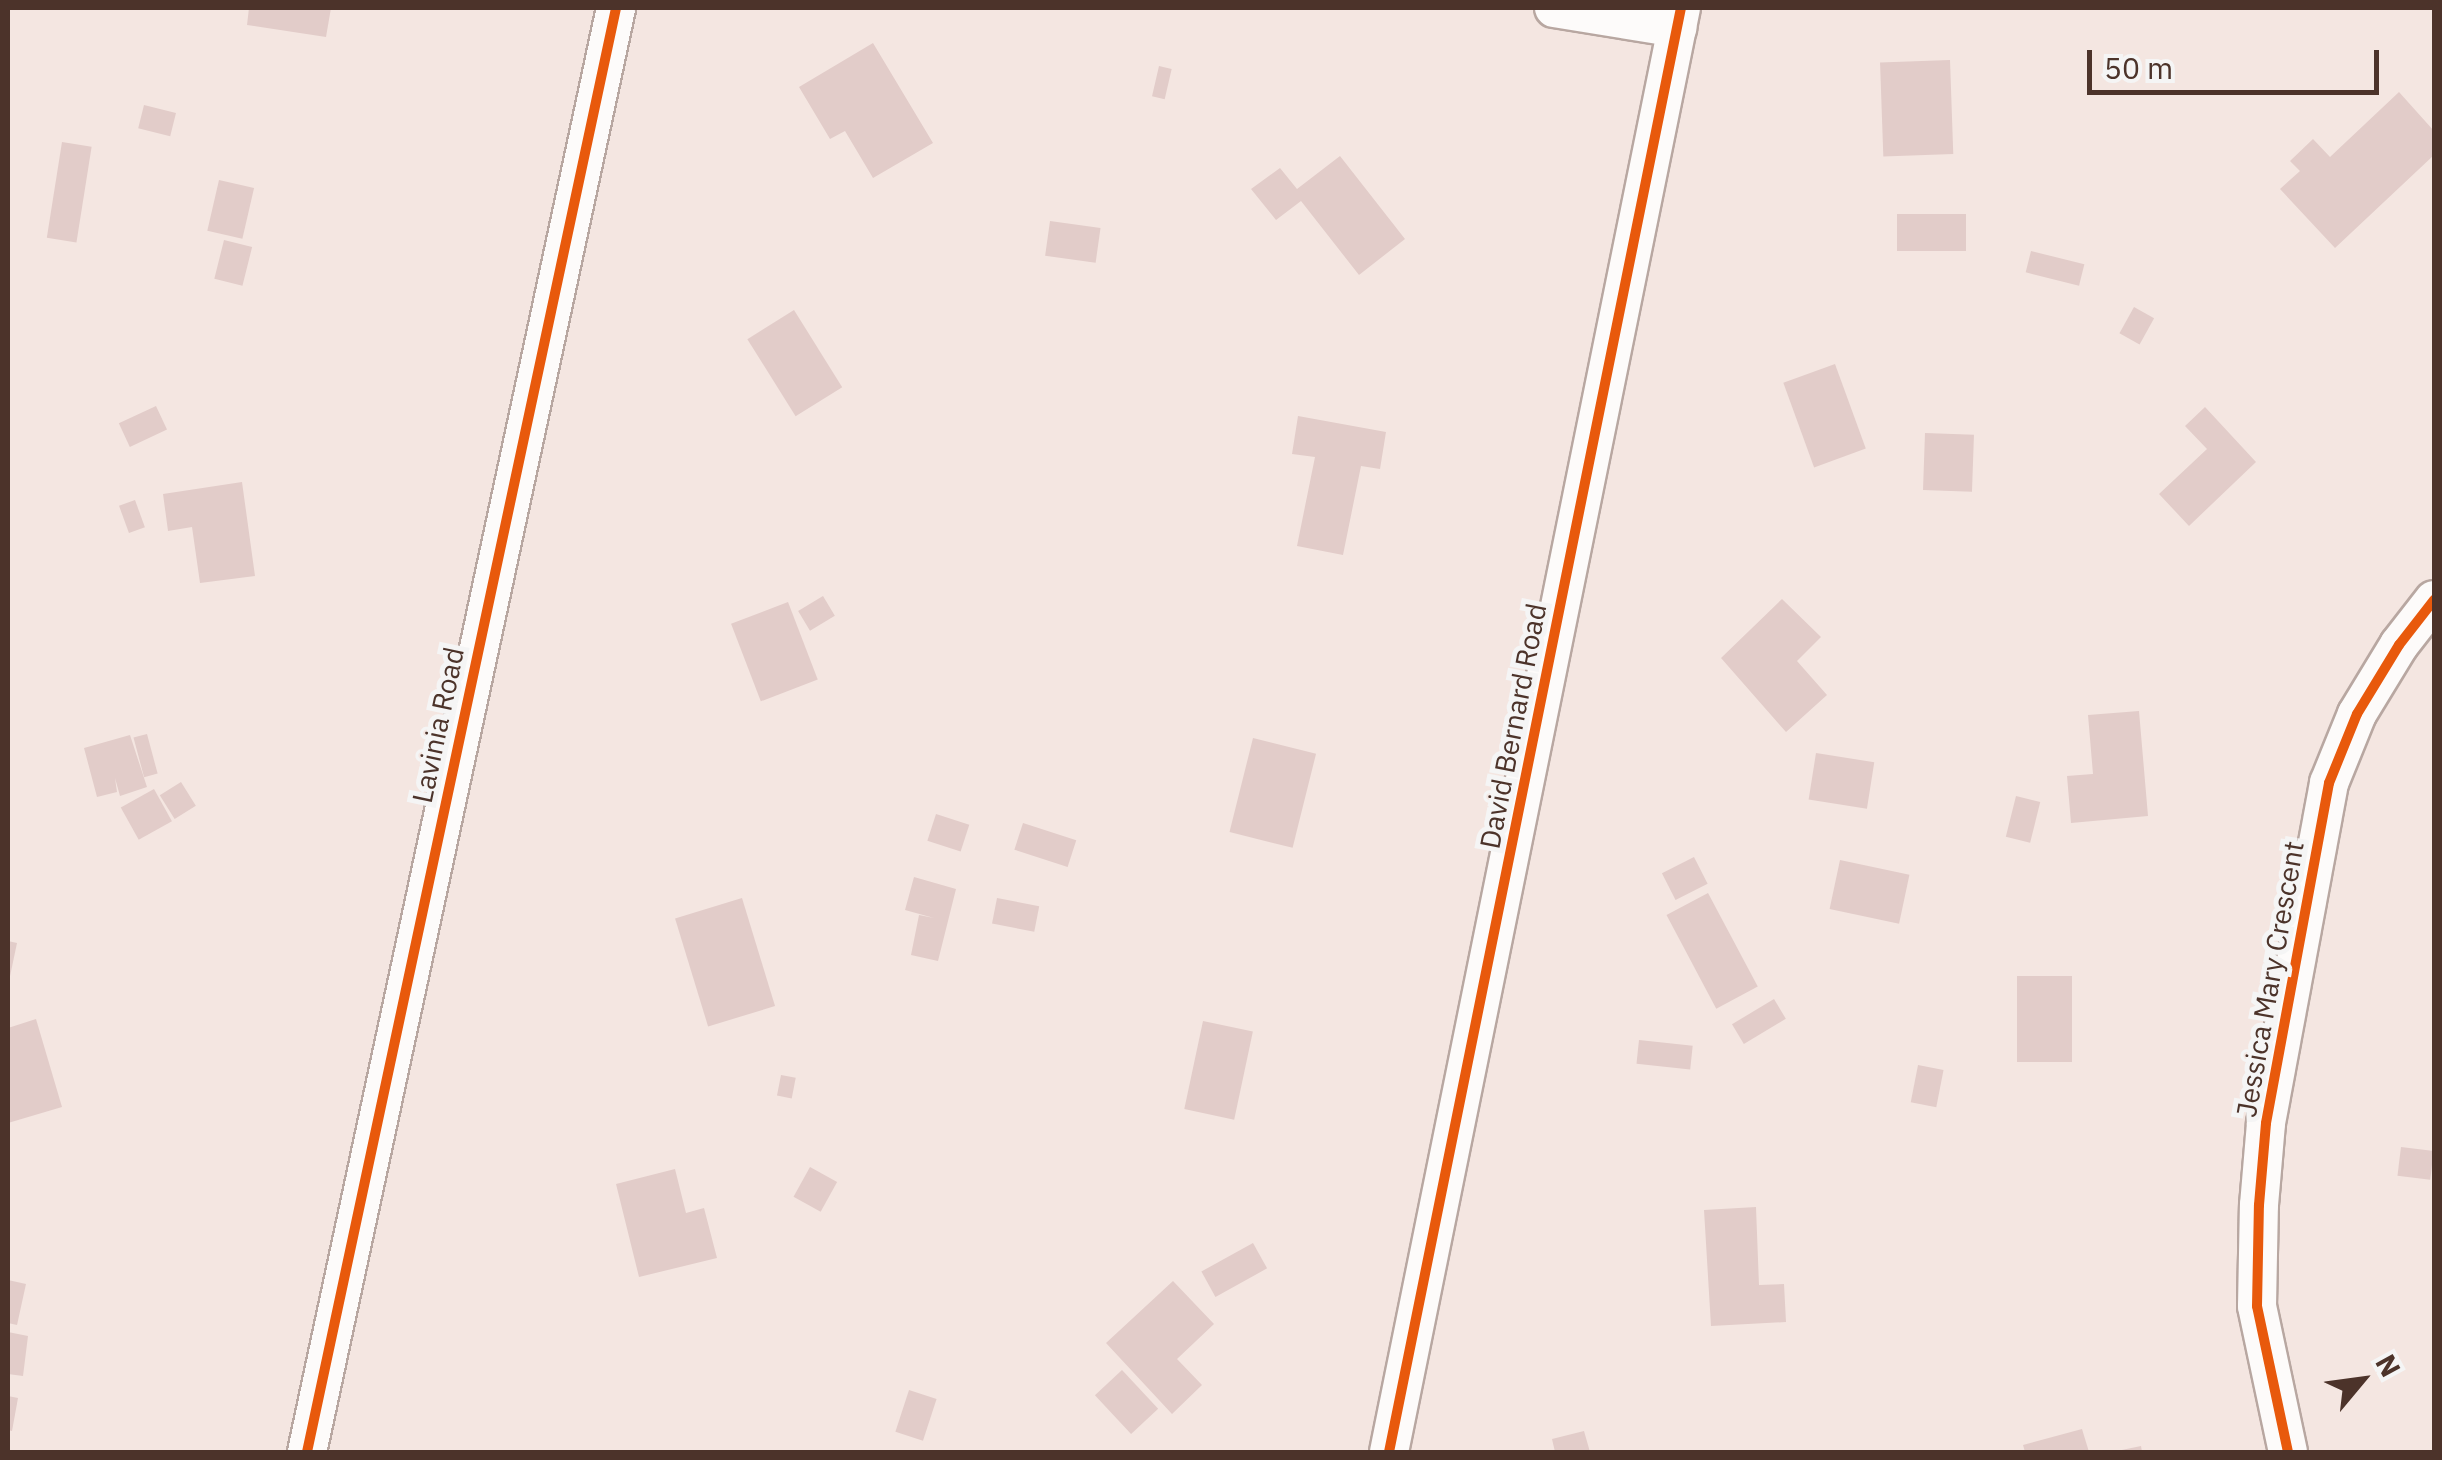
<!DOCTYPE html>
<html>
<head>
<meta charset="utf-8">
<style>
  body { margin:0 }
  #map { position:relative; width:2442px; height:1460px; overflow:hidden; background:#f4e6e1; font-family:"IBM Plex Sans",sans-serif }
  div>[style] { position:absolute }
  .building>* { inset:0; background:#e2ccc9; transform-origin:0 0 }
  .roads { filter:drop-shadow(2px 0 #b8a7a1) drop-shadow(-2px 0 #b8a7a1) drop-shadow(0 2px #b8a7a1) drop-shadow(0 -2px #b8a7a1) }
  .street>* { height:38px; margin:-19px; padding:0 19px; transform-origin:19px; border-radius:19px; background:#fdfbfa }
  .cycleway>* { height:10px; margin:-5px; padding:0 5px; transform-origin:5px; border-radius:5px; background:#e8590c }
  span { translate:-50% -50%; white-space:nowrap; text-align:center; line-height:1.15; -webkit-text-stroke:10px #f5f5f5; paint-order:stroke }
  .street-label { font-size:28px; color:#4c332a }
  .frame { position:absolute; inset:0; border:10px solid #4c332a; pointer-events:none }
  .north { position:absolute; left:2312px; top:1330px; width:100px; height:100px; -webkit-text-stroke:8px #f5f5f5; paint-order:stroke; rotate:61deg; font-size:28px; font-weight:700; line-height:40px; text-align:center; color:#4c332a }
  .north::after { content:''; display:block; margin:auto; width:35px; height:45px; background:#4c332a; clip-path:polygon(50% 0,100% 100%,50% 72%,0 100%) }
  .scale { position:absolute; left:2087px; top:50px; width:292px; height:45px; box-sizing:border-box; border:5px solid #4c332a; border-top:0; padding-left:12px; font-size:30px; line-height:35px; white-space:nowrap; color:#4c332a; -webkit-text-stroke:8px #f5f5f5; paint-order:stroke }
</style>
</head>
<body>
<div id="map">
  <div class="building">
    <i style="clip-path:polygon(249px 8px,331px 8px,326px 37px,247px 25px)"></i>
    <i style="clip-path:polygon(873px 43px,933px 143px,873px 178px,845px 131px,830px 139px,799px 87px)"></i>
    <i style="left:1950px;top:60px;width:94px;height:70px;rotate:88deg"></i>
    <i style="left:1159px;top:66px;width:13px;height:31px;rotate:13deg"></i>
    <i style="clip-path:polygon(2399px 92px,2434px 131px,2434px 155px,2335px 248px,2280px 189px,2300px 171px,2290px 161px,2313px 139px,2330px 157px)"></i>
    <i style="left:144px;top:105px;width:33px;height:24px;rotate:14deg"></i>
    <i style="left:62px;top:142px;width:30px;height:97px;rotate:9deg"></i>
    <i style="clip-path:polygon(1340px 156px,1405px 239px,1359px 275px,1301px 201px,1276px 220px,1251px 189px,1280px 168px,1297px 189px)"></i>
    <i style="left:219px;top:180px;width:36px;height:52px;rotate:13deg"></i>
    <i style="left:1897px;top:214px;width:69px;height:37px"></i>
    <i style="left:1050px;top:221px;width:51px;height:35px;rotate:8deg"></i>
    <i style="left:224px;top:240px;width:29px;height:40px;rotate:14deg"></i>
    <i style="left:2031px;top:251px;width:55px;height:22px;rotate:14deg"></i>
    <i style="left:2134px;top:307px;width:23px;height:30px;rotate:29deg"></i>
    <i style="left:794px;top:310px;width:91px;height:55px;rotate:58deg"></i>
    <i style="left:1835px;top:364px;width:90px;height:55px;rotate:70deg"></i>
    <i style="left:156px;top:406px;width:26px;height:41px;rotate:65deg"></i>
    <i style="clip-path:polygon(2205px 407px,2256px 462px,2189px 526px,2159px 494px,2207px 449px,2185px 426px)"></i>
    <i style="clip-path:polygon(1298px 416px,1386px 432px,1380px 469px,1361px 466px,1343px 555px,1297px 546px,1315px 457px,1292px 454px)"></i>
    <i style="left:1925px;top:433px;width:49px;height:57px;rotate:2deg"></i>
    <i style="clip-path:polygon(242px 482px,255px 576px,200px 583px,192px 527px,168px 531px,163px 494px)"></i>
    <i style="left:135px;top:500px;width:29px;height:17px;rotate:70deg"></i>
    <i style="left:823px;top:596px;width:23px;height:29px;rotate:59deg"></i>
    <i style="clip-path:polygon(1782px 599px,1821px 637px,1797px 661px,1827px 695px,1786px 732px,1721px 658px)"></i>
    <i style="left:788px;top:602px;width:83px;height:61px;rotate:69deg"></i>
    <i style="clip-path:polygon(2139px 711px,2148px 816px,2071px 823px,2067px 776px,2093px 774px,2088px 715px)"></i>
    <i style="left:147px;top:734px;width:41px;height:14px;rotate:75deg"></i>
    <i style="clip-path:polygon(130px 735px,147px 787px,120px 796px,115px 778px,117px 792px,97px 797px,84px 748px)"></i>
    <i style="left:1253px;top:738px;width:65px;height:97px;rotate:14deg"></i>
    <i style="left:1816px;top:753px;width:59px;height:47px;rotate:9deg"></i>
    <i style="left:181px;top:782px;width:28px;height:25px;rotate:58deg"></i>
    <i style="left:154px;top:789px;width:37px;height:38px;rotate:61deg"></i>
    <i style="left:2016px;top:796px;width:25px;height:42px;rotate:14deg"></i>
    <i style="left:936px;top:814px;width:35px;height:28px;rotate:18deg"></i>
    <i style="left:1023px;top:823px;width:56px;height:28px;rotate:18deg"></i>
    <i style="left:1694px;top:857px;width:30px;height:36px;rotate:63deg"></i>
    <i style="left:1840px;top:860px;width:71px;height:50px;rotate:12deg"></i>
    <i style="clip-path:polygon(914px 877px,956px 889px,938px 961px,911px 955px,919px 915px,934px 918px,905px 910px)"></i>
    <i style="left:1708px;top:893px;width:106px;height:47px;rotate:62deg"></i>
    <i style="left:742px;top:898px;width:113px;height:70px;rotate:73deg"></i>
    <i style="left:997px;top:898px;width:43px;height:26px;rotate:11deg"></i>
    <i style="clip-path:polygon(8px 941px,17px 943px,9px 981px,8px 981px)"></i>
    <i style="left:2017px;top:976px;width:55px;height:86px"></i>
    <i style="left:1774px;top:999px;width:23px;height:49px;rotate:59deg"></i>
    <i style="clip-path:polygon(36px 1019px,62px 1107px,8px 1123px,8px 1028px)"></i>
    <i style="left:1203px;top:1021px;width:51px;height:90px;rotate:12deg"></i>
    <i style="left:1639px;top:1040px;width:54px;height:24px;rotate:6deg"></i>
    <i style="left:1918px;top:1065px;width:26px;height:38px;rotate:11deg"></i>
    <i style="left:781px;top:1075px;width:15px;height:21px;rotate:11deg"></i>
    <i style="left:2401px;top:1147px;width:33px;height:29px;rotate:7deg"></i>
    <i style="left:810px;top:1167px;width:31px;height:34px;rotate:29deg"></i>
    <i style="clip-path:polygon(675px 1169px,686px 1213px,704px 1208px,717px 1258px,639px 1277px,616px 1184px)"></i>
    <i style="clip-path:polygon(1756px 1207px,1759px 1285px,1784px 1284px,1786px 1322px,1711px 1326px,1704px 1210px)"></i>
    <i style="left:1253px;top:1243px;width:29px;height:59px;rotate:61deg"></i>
    <i style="clip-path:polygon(8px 1280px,26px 1284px,17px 1325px,8px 1323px)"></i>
    <i style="clip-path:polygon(1173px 1281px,1214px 1324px,1177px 1359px,1202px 1385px,1172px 1414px,1106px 1343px)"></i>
    <i style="clip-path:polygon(8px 1332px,28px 1336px,23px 1376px,8px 1374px)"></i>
    <i style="left:1122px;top:1370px;width:53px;height:37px;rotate:47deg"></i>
    <i style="left:909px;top:1390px;width:29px;height:44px;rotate:18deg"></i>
    <i style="clip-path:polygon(8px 1396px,18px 1398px,12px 1431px,8px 1430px)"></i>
    <i style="clip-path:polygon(2082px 1429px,2089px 1452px,2025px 1452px,2023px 1445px)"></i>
    <i style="clip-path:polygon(1584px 1431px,1590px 1452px,1555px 1452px,1552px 1439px)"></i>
    <i style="clip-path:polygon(2141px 1446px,2142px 1452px,2117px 1452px,2117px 1451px)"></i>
  </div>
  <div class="roads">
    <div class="street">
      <i style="left:1554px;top:8px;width:125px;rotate:9.2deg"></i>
      <i style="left:307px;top:1452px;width:1477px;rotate:-77.92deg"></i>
      <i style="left:1389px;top:1452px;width:1473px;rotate:-78.57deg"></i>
      <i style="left:2288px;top:1452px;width:149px;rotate:-102deg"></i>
      <i style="left:2257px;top:1306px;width:101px;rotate:-88.9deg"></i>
      <i style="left:2259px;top:1205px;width:82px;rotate:-85.1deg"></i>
      <i style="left:2266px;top:1123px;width:346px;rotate:-79.5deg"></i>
      <i style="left:2329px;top:783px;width:74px;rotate:-67.9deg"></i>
      <i style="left:2357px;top:714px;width:81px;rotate:-58.7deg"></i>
      <i style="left:2399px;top:645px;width:57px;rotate:-52.1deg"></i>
    </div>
  </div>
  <div class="cycleway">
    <i style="left:307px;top:1452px;width:1477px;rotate:-77.92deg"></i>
    <i style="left:1389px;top:1452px;width:1473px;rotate:-78.57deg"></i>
    <i style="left:2288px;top:1452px;width:149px;rotate:-102deg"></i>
    <i style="left:2257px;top:1306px;width:101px;rotate:-88.9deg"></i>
    <i style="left:2259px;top:1205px;width:82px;rotate:-85.1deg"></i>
    <i style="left:2266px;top:1123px;width:346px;rotate:-79.5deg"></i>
    <i style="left:2329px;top:783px;width:74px;rotate:-67.9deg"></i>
    <i style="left:2357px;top:714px;width:81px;rotate:-58.7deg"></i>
    <i style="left:2399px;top:645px;width:57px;rotate:-52.1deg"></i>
  </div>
  <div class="street-label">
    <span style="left:438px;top:725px;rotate:-78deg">Lavinia Road</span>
    <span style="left:1513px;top:726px;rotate:-79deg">David Bernard Road</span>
    <span style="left:2270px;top:979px;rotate:-80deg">Jessica Mary Crescent</span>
  </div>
  <div class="frame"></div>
  <div class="north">N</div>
  <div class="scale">50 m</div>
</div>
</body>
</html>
